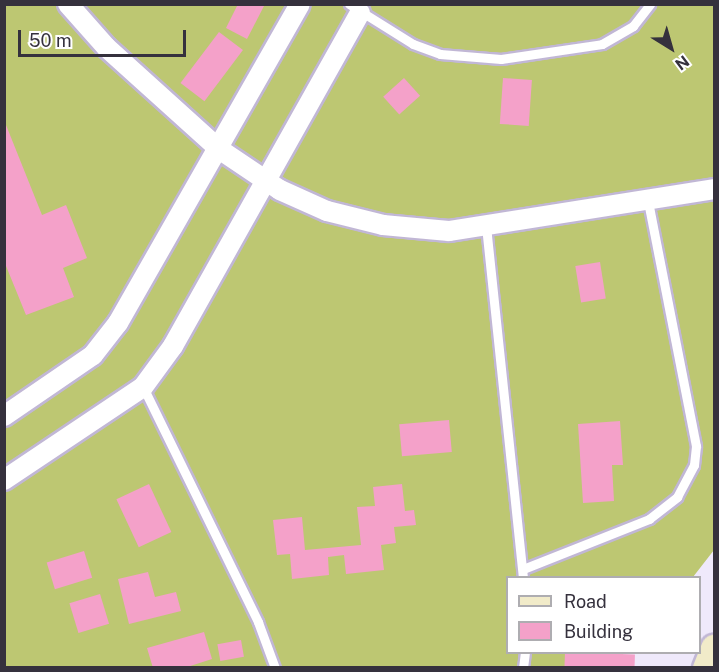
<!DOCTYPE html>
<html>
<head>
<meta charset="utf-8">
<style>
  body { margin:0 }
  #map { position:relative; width:719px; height:672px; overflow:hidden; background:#efe9fb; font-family:"Public Sans",sans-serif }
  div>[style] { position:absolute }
  .forest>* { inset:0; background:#bdc772 }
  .building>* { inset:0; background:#f4a1c9; transform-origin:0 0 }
  .roads { filter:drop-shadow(2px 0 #c1b7d5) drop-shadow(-2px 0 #c1b7d5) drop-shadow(0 2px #c1b7d5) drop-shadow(0 -2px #c1b7d5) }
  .lane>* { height:9px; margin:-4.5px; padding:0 4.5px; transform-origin:4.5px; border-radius:4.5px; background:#fff }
  .street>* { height:20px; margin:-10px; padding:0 10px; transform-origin:10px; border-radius:10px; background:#fff }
  .secondary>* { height:27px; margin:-13.5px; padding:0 13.5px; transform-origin:13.5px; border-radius:13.5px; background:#f1ebc9 }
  span { translate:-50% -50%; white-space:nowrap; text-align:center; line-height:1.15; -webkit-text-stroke:5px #fff; paint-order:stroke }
  .frame { position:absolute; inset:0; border:6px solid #35313d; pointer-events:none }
  .legend { position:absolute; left:506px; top:576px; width:195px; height:78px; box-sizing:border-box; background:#fff; border:2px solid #aeadb1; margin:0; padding:8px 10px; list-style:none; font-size:18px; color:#35313d }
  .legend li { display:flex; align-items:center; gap:12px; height:30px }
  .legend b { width:30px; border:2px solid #aeadb1 }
  .north { position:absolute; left:641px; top:18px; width:60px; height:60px; -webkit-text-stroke:4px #fff; paint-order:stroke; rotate:143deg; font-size:16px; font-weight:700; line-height:24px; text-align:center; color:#35313d }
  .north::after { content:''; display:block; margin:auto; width:21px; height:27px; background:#35313d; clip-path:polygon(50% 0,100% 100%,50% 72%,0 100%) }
  .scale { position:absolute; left:18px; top:30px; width:168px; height:27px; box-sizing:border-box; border:3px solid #35313d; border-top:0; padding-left:8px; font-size:18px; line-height:21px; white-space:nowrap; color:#35313d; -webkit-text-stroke:4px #fff; paint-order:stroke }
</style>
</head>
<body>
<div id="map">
  <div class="forest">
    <i style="clip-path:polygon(4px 5px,714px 5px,714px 550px,693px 577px,508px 578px,508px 652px,624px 653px,610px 667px,5px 667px)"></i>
  </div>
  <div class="building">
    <i style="clip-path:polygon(238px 4px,265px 4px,247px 39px,226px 28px)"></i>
    <i style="left:219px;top:32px;width:30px;height:64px;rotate:37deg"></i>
    <i style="left:404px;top:78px;width:24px;height:28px;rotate:48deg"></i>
    <i style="left:503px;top:78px;width:29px;height:46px;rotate:4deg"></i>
    <i style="clip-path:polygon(4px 120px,42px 215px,66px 205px,87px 258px,63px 268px,74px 297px,26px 315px,4px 261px)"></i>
    <i style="left:600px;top:262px;width:37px;height:25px;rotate:81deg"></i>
    <i style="left:449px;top:420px;width:32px;height:50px;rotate:85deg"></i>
    <i style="clip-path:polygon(620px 421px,623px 465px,612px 465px,614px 501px,583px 503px,578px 424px)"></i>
    <i style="left:149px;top:484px;width:53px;height:36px;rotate:65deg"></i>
    <i style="clip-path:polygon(402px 484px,405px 511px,414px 510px,416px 525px,394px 527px,396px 543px,381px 545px,384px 570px,346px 574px,344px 555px,328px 557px,329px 575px,292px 579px,290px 554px,277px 555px,273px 520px,302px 517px,305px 550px,361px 545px,357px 507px,375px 506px,373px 487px)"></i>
    <i style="left:84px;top:551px;width:28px;height:39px;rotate:73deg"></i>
    <i style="clip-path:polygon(148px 572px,155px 597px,176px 592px,181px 611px,129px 624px,118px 579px)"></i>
    <i style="left:100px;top:594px;width:31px;height:32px;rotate:73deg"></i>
    <i style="clip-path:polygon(204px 632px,212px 659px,184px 668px,153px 668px,147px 648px)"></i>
    <i style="left:241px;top:640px;width:17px;height:24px;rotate:80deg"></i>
    <i style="left:565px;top:652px;width:70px;height:16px;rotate:2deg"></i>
  </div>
  <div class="roads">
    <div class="lane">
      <i style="left:349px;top:4px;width:75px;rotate:32deg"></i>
      <i style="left:413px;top:44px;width:29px;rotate:20deg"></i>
      <i style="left:440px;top:54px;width:61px;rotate:4.7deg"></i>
      <i style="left:501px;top:59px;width:102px;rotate:-8.4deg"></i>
      <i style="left:602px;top:44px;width:36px;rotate:-30deg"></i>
      <i style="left:633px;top:26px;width:28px;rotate:-52deg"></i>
      <i style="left:486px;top:226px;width:354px;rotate:84deg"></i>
      <i style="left:143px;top:387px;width:262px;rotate:63.9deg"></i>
      <i style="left:258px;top:622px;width:49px;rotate:69.7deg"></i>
      <i style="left:523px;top:569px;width:136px;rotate:-21.6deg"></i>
      <i style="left:649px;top:519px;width:36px;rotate:-38deg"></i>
      <i style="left:677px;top:497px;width:36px;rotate:-62deg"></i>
      <i style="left:694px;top:465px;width:19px;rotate:-84deg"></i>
      <i style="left:696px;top:446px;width:250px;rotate:-101.1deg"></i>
      <i style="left:523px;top:668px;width:16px;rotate:-83deg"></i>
    </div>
    <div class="street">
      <i style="left:68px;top:4px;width:57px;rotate:48.5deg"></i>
      <i style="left:106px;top:47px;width:152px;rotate:42.1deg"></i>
      <i style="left:219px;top:149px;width:73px;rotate:33.9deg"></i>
      <i style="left:280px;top:190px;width:51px;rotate:24.1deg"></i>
      <i style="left:327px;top:211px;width:58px;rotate:14deg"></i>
      <i style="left:383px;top:225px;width:66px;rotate:5.2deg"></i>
      <i style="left:449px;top:231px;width:268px;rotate:-9deg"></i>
      <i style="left:4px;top:416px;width:108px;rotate:-34.4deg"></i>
      <i style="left:93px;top:355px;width:41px;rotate:-52deg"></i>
      <i style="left:118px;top:323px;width:367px;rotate:-60.3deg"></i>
      <i style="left:4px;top:480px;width:167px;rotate:-33.8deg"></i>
      <i style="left:143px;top:387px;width:51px;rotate:-53.8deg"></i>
      <i style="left:173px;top:346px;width:382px;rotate:-60.7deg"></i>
    </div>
    <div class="secondary">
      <i style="left:706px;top:668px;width:22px;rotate:-68deg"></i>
    </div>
  </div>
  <div class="frame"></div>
  <ul class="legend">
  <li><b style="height:8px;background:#f1ebc9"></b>Road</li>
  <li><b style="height:16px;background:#f4a1c9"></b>Building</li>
  </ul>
  <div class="north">N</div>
  <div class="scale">50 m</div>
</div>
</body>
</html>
